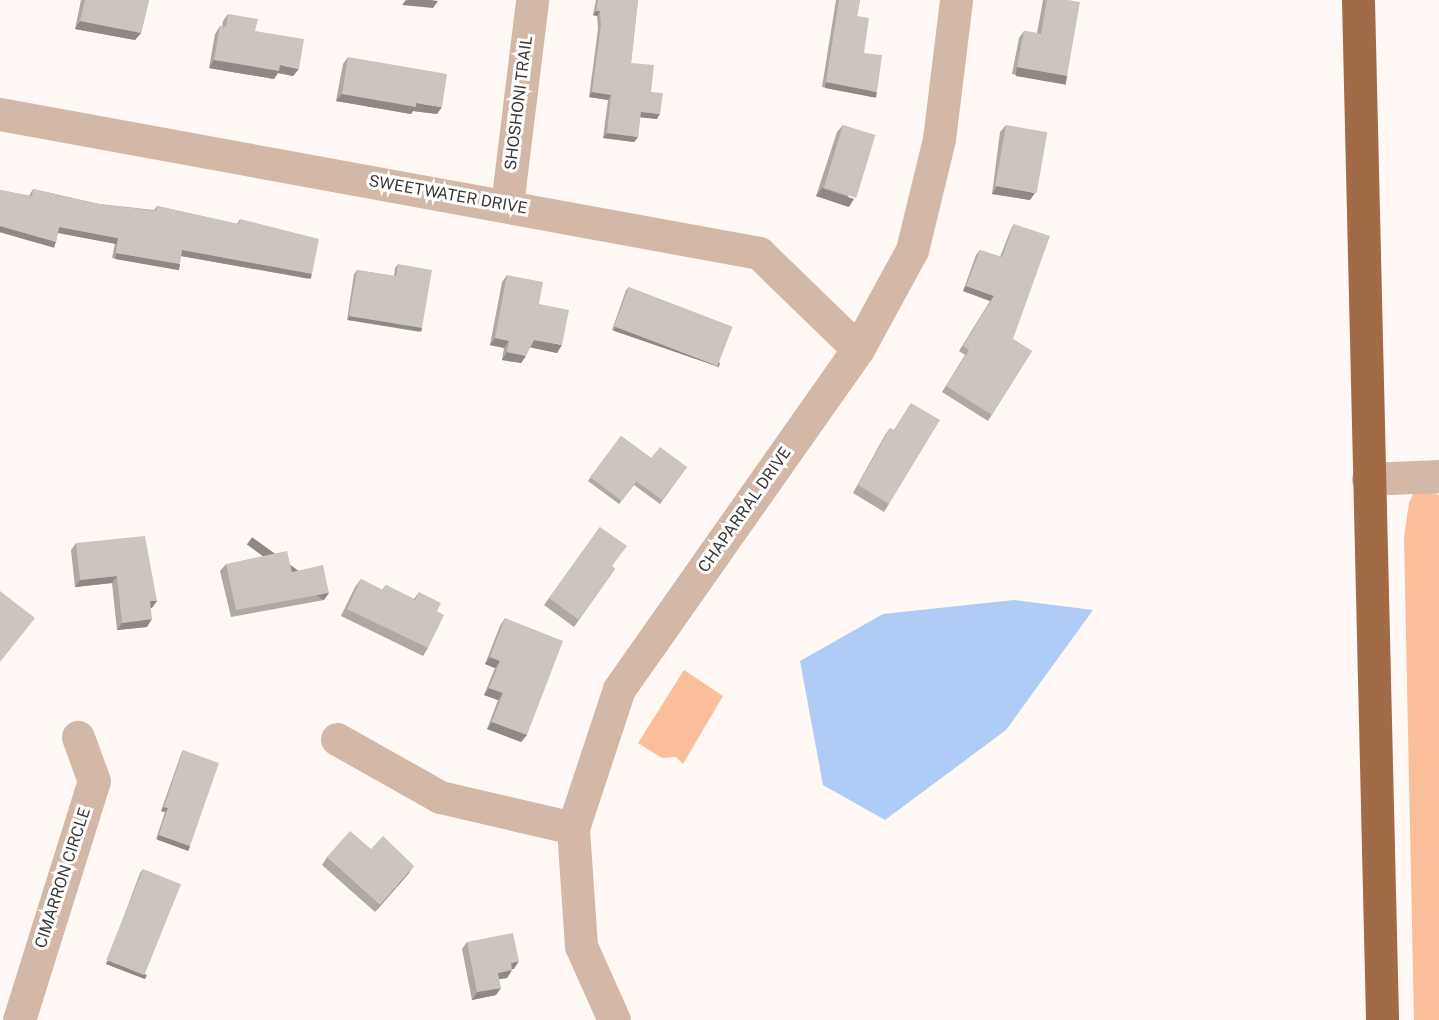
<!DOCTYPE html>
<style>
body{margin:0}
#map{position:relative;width:1439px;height:1020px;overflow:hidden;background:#fff8f4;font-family:"Public Sans",sans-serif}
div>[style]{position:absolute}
.green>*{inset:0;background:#fabe9a}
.water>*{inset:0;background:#aeccf6}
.minor>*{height:33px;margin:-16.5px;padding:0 16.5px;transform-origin:16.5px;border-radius:16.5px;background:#d3b8a8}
.highway>*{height:33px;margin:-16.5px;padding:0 16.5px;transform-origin:16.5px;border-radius:16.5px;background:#a16b48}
.wall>*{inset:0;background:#afa9a4}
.shaded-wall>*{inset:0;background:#8f8986;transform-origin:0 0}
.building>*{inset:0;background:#ccc4bf;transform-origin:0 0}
span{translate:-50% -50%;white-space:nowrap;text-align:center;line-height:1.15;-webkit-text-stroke:6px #fff;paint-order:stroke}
.street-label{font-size:16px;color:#3a3735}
</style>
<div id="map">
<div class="green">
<i style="clip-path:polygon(1416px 487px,1432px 487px,1439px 496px,1439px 1020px,1414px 1020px,1404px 537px,1409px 503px)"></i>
<i style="clip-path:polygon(684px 670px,723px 696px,683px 764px,676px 757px,662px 758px,638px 743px)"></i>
</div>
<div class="water">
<i style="clip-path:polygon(1014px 600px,1093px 610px,1006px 730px,885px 820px,823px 785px,800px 661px,883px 614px)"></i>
</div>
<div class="minor">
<i style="left:0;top:114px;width:772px;rotate:10.38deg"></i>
<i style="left:759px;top:253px;width:138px;rotate:44.1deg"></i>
<i style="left:507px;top:205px;width:207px;rotate:-83deg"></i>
<i style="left:1368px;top:479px;width:71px;rotate:-2.4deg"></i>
<i style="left:337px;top:739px;width:118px;rotate:29.4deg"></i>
<i style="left:440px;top:797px;width:137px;rotate:13.1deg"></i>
<i style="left:19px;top:1020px;width:250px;rotate:-72.6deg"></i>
<i style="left:94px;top:781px;width:47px;rotate:-110deg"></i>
<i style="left:614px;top:1020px;width:81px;rotate:-114deg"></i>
<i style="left:581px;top:946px;width:118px;rotate:-93.9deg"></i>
<i style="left:573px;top:828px;width:146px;rotate:-71.7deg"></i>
<i style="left:619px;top:689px;width:416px;rotate:-54.9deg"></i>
<i style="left:858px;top:349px;width:113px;rotate:-61.4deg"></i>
<i style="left:912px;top:250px;width:114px;rotate:-76.3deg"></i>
<i style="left:939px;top:139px;width:140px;rotate:-83deg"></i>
</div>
<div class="highway">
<i style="left:1358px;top:0;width:1020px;rotate:88.65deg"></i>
</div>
<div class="wall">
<i style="clip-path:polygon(81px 0,149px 0,141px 33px,135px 40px,75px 29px)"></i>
<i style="clip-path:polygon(596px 0,638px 0,631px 63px,651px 92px,657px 119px,640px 117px,638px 137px,634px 142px,603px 138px,608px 100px,589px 97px,598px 29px,597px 16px,593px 15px)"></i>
<i style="clip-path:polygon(836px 0,860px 0,857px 16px,873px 97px,822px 87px)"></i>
<i style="clip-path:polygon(1043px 0,1068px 0,1067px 76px,1062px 83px,1012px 74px,1019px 38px,1024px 31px,1037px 33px)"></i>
<i style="clip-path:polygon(228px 14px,255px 31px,293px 76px,278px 73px,274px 79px,209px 68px,215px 34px,220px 26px,222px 27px,223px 21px)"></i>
<i style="clip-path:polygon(348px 57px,437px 114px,413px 111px,411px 114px,336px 101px,343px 64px)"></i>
<i style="clip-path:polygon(843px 125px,849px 207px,816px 196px,837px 132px)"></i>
<i style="clip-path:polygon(1006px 125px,1030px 200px,992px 194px,1000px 132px)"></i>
<i style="clip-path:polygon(33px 189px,99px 204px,154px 210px,157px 206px,237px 224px,240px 219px,309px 279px,181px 256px,177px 269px,112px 258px,115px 243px,58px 232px,56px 242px,53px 247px,0 232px,0 190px,29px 196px)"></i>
<i style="clip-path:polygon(1014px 224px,1013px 339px,1032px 351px,988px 421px,942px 392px,965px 355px,959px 351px,990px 301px,963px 291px,976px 255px,980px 250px,1000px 257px,1011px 229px)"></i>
<i style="clip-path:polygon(398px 264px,420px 332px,347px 320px,354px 274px,357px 270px,394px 276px,395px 268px)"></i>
<i style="clip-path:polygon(507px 275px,539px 304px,557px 353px,530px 347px,521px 363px,502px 360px,504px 348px,490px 345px,502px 282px)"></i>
<i style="clip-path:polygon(629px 287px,720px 363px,718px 366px,612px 330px,626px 290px)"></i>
<i style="clip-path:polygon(911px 403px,889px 504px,884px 512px,853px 493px,885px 435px,890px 428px,894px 430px)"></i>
<i style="clip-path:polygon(621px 436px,651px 458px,687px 467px,660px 504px,634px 485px,619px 504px,588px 481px)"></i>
<i style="clip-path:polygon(600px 527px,612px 566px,615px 569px,574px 627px,544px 605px)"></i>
<i style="clip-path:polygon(76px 543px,157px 601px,151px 608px,147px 627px,117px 630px,112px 583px,75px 587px,71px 550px)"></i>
<i style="clip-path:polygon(226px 564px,292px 572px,324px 600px,231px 617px,220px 571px)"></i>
<i style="clip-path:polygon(361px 579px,382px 590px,386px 585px,414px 599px,419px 592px,437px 611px,428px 648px,423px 656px,341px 616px,355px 587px)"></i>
<i style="clip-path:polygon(505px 618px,527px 735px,521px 742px,487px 729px,498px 700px,484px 695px,495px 668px,485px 664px,500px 626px)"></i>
<i style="clip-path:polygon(183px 750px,190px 846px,188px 850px,156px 839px,165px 812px,161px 811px,181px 754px)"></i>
<i style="clip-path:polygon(371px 849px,409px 873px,375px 912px,322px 865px,327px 857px)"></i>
<i style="clip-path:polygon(143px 869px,145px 979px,106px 964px,140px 873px)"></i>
<i style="clip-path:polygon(467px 942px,514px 969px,512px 969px,507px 978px,499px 979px,496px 995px,472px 1000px,462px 949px)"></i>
</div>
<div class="shaded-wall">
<i style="clip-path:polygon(406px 0,431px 0,438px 1px,433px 8px,402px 5px)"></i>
<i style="clip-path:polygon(596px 11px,600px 11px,597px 16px,593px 15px)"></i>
<i style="clip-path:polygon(80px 21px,141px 33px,135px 40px,75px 29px)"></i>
<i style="clip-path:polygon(214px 60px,280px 65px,299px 69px,293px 76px,278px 73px,274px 79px,209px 68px)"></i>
<i style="left:1017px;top:67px;width:51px;height:9px;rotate:10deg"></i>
<i style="left:826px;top:82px;width:52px;height:6px;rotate:11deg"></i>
<i style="clip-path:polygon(592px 92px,611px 95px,608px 100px,589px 97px)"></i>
<i style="clip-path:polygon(342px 94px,416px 103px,442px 107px,437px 114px,413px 111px,411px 114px,336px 101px)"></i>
<i style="clip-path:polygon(641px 112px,660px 114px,657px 119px,637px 117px)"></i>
<i style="clip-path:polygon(607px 133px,638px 137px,634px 142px,603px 138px)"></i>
<i style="clip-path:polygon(997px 186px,1035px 193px,1030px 200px,992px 194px)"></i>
<i style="clip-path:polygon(822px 188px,854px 199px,849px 207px,816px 196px)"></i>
<i style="left:0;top:226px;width:58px;height:6px;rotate:16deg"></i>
<i style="left:59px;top:227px;width:60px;height:6px;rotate:11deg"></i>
<i style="left:182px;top:250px;width:132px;height:6px;rotate:10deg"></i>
<i style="left:116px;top:253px;width:65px;height:6px;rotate:10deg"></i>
<i style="clip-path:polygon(966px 286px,994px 296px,990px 301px,963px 291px)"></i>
<i style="left:349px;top:316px;width:74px;height:4px;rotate:9deg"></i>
<i style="left:615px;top:327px;width:111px;height:4px;rotate:19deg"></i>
<i style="clip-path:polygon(495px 338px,509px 341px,504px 348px,490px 345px)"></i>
<i style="clip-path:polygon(534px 340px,562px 345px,557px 353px,528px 347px)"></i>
<i style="clip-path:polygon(507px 352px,526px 356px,521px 363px,502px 360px)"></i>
<i style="clip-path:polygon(117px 576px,112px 583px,75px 587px,80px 580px)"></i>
<i style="left:329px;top:593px;width:9px;height:95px;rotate:126deg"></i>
<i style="clip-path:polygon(150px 601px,157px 601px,152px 608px,145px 609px)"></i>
<i style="clip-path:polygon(152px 619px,147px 627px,117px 630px,122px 623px)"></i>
<i style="clip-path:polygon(490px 657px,500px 661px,495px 668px,485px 664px)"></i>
<i style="clip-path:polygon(489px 688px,503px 693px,498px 700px,484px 695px)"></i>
<i style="clip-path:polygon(492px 722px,527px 735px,521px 742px,487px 729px)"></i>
<i style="clip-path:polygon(164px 807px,168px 808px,165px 812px,161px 811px)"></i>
<i style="left:159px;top:835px;width:33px;height:5px;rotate:20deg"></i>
<i style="clip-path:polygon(414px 866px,409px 873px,375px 912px,380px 905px)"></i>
<i style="clip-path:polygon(108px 961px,147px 975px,145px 979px,106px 964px)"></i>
<i style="clip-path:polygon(519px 961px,514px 969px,506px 970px,511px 963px)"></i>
<i style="clip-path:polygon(512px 970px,507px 978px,493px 980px,498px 973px)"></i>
<i style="clip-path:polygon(501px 988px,496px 995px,472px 1000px,477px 992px)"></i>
</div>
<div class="building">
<i style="clip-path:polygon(85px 0,149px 0,141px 33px,80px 21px)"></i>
<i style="clip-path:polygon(598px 0,638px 0,631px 63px,654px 65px,651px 92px,663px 93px,660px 114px,641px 112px,638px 137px,607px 133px,611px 95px,592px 92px,601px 25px,600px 11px,596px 11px)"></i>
<i style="clip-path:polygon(839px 0,860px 0,857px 16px,869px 18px,864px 53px,882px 55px,877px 92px,826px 82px)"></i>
<i style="clip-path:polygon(1047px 0,1068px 0,1080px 2px,1067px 76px,1017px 67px,1024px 31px,1041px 34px)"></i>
<i style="clip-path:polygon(228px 14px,258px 19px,255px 31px,304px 39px,299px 69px,280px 65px,279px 71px,214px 60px,220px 26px,226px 27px)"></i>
<i style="clip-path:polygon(348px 57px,447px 74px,442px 107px,416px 103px,416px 107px,342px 94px)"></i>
<i style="left:843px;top:125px;width:34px;height:66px;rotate:17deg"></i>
<i style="left:1006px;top:125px;width:42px;height:62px;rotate:10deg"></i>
<i style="clip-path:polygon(33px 189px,99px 204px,156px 211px,157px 206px,239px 224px,240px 219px,319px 239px,312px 274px,182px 250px,180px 264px,116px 253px,118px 238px,59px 227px,56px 242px,0 226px,0 190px,32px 196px)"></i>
<i style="clip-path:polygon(1014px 224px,1050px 236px,1013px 339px,1032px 351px,992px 415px,946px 386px,969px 350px,963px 346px,994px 296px,966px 286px,980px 250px,1002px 257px)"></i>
<i style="clip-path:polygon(398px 264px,432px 270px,422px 328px,349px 316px,357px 270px,396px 276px)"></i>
<i style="clip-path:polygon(507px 275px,543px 282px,539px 304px,569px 310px,562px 345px,534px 340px,526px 356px,507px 352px,509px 341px,495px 338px)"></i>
<i style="left:629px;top:287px;width:111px;height:42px;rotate:21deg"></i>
<i style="clip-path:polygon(911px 403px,940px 420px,889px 504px,858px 485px,890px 428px,894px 430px)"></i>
<i style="clip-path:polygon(621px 436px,651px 458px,660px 447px,687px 467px,662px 500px,636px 481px,622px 501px,590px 477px)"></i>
<i style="clip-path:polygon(600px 527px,627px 546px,612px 566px,615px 569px,579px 620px,549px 598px)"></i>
<i style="clip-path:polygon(145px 536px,157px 601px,150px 601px,152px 619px,122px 623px,117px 576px,80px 580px,76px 543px)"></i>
<i style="clip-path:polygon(287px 551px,292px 572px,323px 565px,329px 593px,236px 610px,226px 564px)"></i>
<i style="clip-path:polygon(361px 579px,383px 590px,386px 585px,415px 600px,419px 592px,441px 603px,437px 611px,444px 615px,428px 648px,347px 609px)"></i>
<i style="clip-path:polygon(0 591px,35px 618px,0 662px)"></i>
<i style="clip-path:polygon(505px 618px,563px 641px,527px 735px,492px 722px,503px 693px,489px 688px,500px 661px,490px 657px)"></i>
<i style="clip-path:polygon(183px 750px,219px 763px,190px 846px,159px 835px,168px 808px,164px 807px)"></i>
<i style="clip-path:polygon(350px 831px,371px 849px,383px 836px,414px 866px,380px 905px,327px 857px)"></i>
<i style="left:143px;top:869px;width:41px;height:98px;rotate:22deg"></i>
<i style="clip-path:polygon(513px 933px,519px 961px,511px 963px,512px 970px,498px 973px,501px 988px,477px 992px,467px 942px)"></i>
</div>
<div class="street-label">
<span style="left:519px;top:103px;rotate:-83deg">SHOSHONI TRAIL</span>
<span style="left:448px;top:195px;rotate:10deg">SWEETWATER DRIVE</span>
<span style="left:745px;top:510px;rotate:-55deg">CHAPARRAL DRIVE</span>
<span style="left:63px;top:878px;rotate:-72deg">CIMARRON CIRCLE</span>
</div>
</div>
